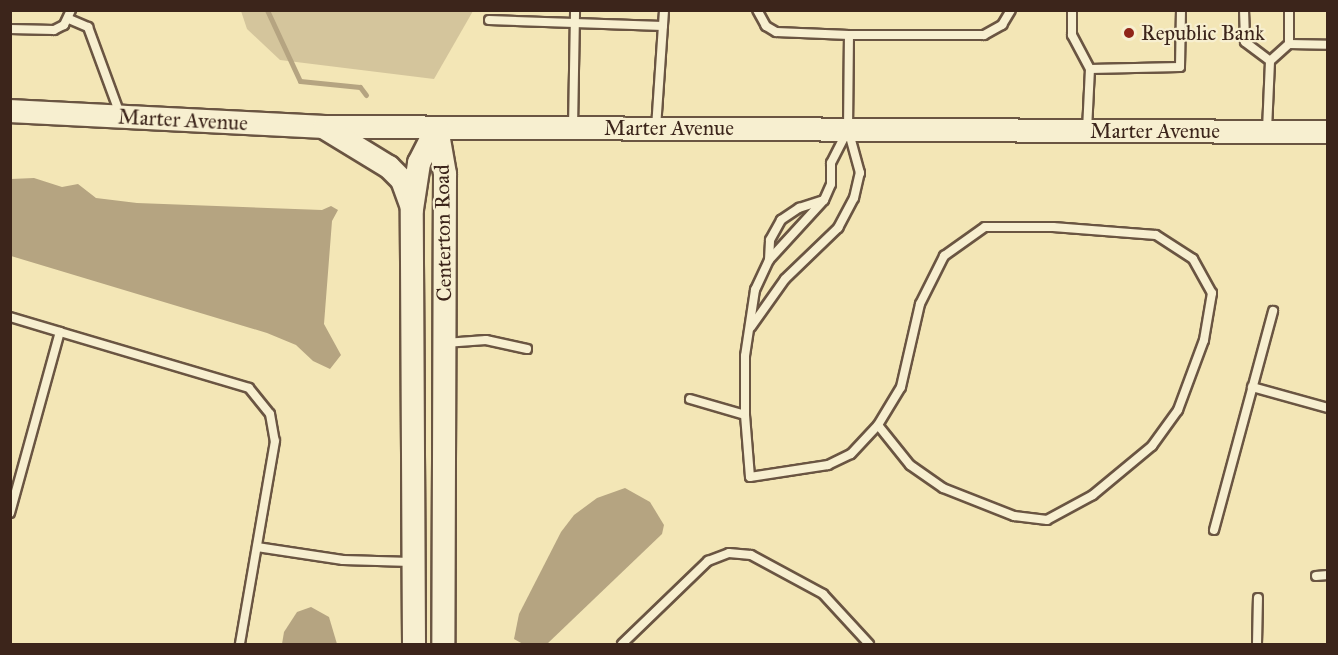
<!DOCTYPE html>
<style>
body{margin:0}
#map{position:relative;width:1338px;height:655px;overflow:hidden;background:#f3e6b6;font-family:"IM FELL Great Primer",serif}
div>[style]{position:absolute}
.green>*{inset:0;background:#d4c59c}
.water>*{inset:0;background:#b5a481}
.stream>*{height:5px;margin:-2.5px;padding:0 2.5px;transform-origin:2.5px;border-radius:2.5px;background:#b5a481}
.roads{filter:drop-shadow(2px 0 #6a5542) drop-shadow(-2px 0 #6a5542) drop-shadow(0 2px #6a5542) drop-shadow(0 -2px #6a5542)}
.lane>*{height:8px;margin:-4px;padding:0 4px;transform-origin:4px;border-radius:4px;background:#f7efd0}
.secondary>*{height:22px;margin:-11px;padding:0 11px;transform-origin:11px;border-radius:11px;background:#f7efd0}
.dots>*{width:16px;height:16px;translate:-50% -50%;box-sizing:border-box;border:3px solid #f7efd0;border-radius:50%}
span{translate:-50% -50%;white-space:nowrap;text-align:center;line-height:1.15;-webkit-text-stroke:4.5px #f7efd0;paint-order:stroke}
.poi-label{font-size:21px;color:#3c251b}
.left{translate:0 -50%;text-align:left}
.street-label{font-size:21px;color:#3c251b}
.frame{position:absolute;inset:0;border:12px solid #3c251b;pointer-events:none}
</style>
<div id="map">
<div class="green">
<i style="clip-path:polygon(241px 11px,241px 10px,473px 11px,434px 79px,280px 60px,247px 29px)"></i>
</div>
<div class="water">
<i style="clip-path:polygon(34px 178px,62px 187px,78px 184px,96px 198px,137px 203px,322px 210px,331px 206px,338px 210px,332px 221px,324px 324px,341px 355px,330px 369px,313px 361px,296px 345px,267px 333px,11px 256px,11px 179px)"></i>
<i style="clip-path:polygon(625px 488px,650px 502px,664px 525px,662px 534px,547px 644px,523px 644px,514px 639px,519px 614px,561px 532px,574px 515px,597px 498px)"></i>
<i style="clip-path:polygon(311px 607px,329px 617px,337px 644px,282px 644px,284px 632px,297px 612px)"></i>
</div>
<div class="stream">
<i style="left:267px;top:10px;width:78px;rotate:65.1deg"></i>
<i style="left:300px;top:81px;width:60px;rotate:5.7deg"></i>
<i style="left:360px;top:87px;width:10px;rotate:53deg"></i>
</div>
<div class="roads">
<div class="lane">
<i style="left:1072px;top:10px;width:25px;rotate:90deg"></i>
<i style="left:1072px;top:35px;width:38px;rotate:62deg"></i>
<i style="left:1244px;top:10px;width:32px;rotate:88deg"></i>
<i style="left:1245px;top:42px;width:31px;rotate:37deg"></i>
<i style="left:69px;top:19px;width:21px;rotate:23deg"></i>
<i style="left:88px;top:27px;width:93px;rotate:69.8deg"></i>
<i style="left:489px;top:20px;width:174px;rotate:2deg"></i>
<i style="left:10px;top:29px;width:44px;rotate:1.3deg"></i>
<i style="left:54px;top:30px;width:11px;rotate:-27deg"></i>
<i style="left:64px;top:25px;width:17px;rotate:-65deg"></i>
<i style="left:849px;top:35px;width:135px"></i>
<i style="left:984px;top:35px;width:21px;rotate:-29deg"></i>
<i style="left:1002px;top:25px;width:17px;rotate:-59deg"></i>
<i style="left:1289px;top:44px;width:39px;rotate:1deg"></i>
<i style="left:573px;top:128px;width:118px;rotate:-89deg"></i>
<i style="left:656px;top:128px;width:118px;rotate:-86.1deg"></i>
<i style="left:1087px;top:130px;width:61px;rotate:-87.2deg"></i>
<i style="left:1090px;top:69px;width:90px;rotate:-1.3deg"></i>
<i style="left:1180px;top:67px;width:57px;rotate:-89deg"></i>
<i style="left:1267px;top:130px;width:69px;rotate:-87.5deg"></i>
<i style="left:1270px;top:61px;width:25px;rotate:-42deg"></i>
<i style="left:1289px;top:44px;width:34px;rotate:-90deg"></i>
<i style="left:769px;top:260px;width:20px;rotate:-87deg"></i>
<i style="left:770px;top:240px;width:23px;rotate:-61deg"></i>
<i style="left:781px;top:220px;width:22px;rotate:-34deg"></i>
<i style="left:799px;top:208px;width:26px;rotate:-18deg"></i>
<i style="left:10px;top:317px;width:52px;rotate:16.7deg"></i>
<i style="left:751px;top:327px;width:59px;rotate:-54.7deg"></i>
<i style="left:785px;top:279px;width:74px;rotate:-43.9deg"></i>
<i style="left:838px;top:228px;width:34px;rotate:-62deg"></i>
<i style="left:854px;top:198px;width:26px;rotate:-77deg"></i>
<i style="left:860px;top:173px;width:46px;rotate:-105.3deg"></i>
<i style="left:848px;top:129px;width:94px;rotate:-89.4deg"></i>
<i style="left:849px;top:35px;width:73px;rotate:-177.6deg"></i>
<i style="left:776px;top:32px;width:12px;rotate:-149deg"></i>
<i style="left:766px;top:26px;width:18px;rotate:-119deg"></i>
<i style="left:445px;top:343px;width:41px;rotate:-4.2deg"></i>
<i style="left:486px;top:340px;width:42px;rotate:12.4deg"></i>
<i style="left:1252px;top:387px;width:79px;rotate:15.4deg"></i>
<i style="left:690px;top:399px;width:57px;rotate:16.2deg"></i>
<i style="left:745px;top:415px;width:59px;rotate:-90deg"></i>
<i style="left:745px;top:356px;width:67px;rotate:-81.4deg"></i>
<i style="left:755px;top:290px;width:33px;rotate:-65deg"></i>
<i style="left:769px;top:260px;width:81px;rotate:-47.5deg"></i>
<i style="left:824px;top:200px;width:17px;rotate:-66deg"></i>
<i style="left:831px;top:184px;width:21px;rotate:-90deg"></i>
<i style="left:831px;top:163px;width:35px;rotate:-63deg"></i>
<i style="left:745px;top:415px;width:62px;rotate:85.4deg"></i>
<i style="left:750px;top:477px;width:79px;rotate:-8.7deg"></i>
<i style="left:828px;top:465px;width:25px;rotate:-26deg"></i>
<i style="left:851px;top:454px;width:40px;rotate:-47deg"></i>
<i style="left:878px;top:425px;width:44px;rotate:-58.8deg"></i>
<i style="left:901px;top:387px;width:85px;rotate:-77.1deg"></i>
<i style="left:920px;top:304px;width:54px;rotate:-63.4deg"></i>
<i style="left:944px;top:256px;width:50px;rotate:-35.3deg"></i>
<i style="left:985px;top:227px;width:68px"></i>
<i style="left:1053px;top:227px;width:103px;rotate:4.4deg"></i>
<i style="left:1156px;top:235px;width:44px;rotate:33deg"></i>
<i style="left:1193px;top:259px;width:39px;rotate:61deg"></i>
<i style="left:1212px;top:293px;width:48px;rotate:99.7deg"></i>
<i style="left:1204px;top:340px;width:75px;rotate:110.4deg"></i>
<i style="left:1178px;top:410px;width:44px;rotate:125.8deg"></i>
<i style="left:1152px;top:446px;width:77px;rotate:140.3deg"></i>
<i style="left:1093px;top:495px;width:52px;rotate:151.5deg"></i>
<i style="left:1047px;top:520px;width:33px;rotate:-173deg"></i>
<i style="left:1014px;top:516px;width:76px;rotate:-158.5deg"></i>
<i style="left:943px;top:488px;width:40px;rotate:-145.1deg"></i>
<i style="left:910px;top:465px;width:51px;rotate:-128.7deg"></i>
<i style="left:10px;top:513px;width:188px;rotate:-74.6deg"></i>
<i style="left:60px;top:332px;width:197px;rotate:16.5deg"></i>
<i style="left:249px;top:388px;width:33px;rotate:51deg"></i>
<i style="left:270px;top:414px;width:27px;rotate:80deg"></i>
<i style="left:275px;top:441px;width:206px;rotate:99.8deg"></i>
<i style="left:1214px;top:530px;width:227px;rotate:-74.9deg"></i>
<i style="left:257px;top:547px;width:87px;rotate:8.6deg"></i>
<i style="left:343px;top:560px;width:68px;rotate:1.7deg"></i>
<i style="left:1316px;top:576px;width:12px;rotate:-5deg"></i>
<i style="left:622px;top:644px;width:120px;rotate:-44deg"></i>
<i style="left:708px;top:561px;width:22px;rotate:-21deg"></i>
<i style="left:729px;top:553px;width:22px;rotate:5deg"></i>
<i style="left:751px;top:555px;width:82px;rotate:28.4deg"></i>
<i style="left:823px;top:594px;width:68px;rotate:47.4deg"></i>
<i style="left:1257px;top:644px;width:46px;rotate:-88.8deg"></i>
</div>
<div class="secondary">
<i style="left:10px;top:111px;width:314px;rotate:2.9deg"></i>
<i style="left:324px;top:127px;width:1004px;rotate:0.29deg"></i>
<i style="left:325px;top:128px;width:75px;rotate:31.4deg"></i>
<i style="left:389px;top:167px;width:18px;rotate:45deg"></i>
<i style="left:402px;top:180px;width:29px;rotate:70deg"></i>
<i style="left:437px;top:128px;width:47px;rotate:80.1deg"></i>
<i style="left:445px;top:174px;width:470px;rotate:90.2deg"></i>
<i style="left:414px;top:644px;width:435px;rotate:-90.3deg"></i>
<i style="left:412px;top:209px;width:47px;rotate:-81.3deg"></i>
<i style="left:419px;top:163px;width:39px;rotate:-63deg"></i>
</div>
</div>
<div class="dots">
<i style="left:1129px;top:33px;background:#8f2418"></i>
</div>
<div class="poi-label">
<span class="left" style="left:1141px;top:33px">Republic Bank</span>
</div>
<div class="street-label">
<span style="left:183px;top:120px;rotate:3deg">Marter Avenue</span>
<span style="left:669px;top:128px">Marter Avenue</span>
<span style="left:1155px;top:131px">Marter Avenue</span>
<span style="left:443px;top:233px;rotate:-91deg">Centerton Road</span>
</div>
<div class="frame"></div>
</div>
